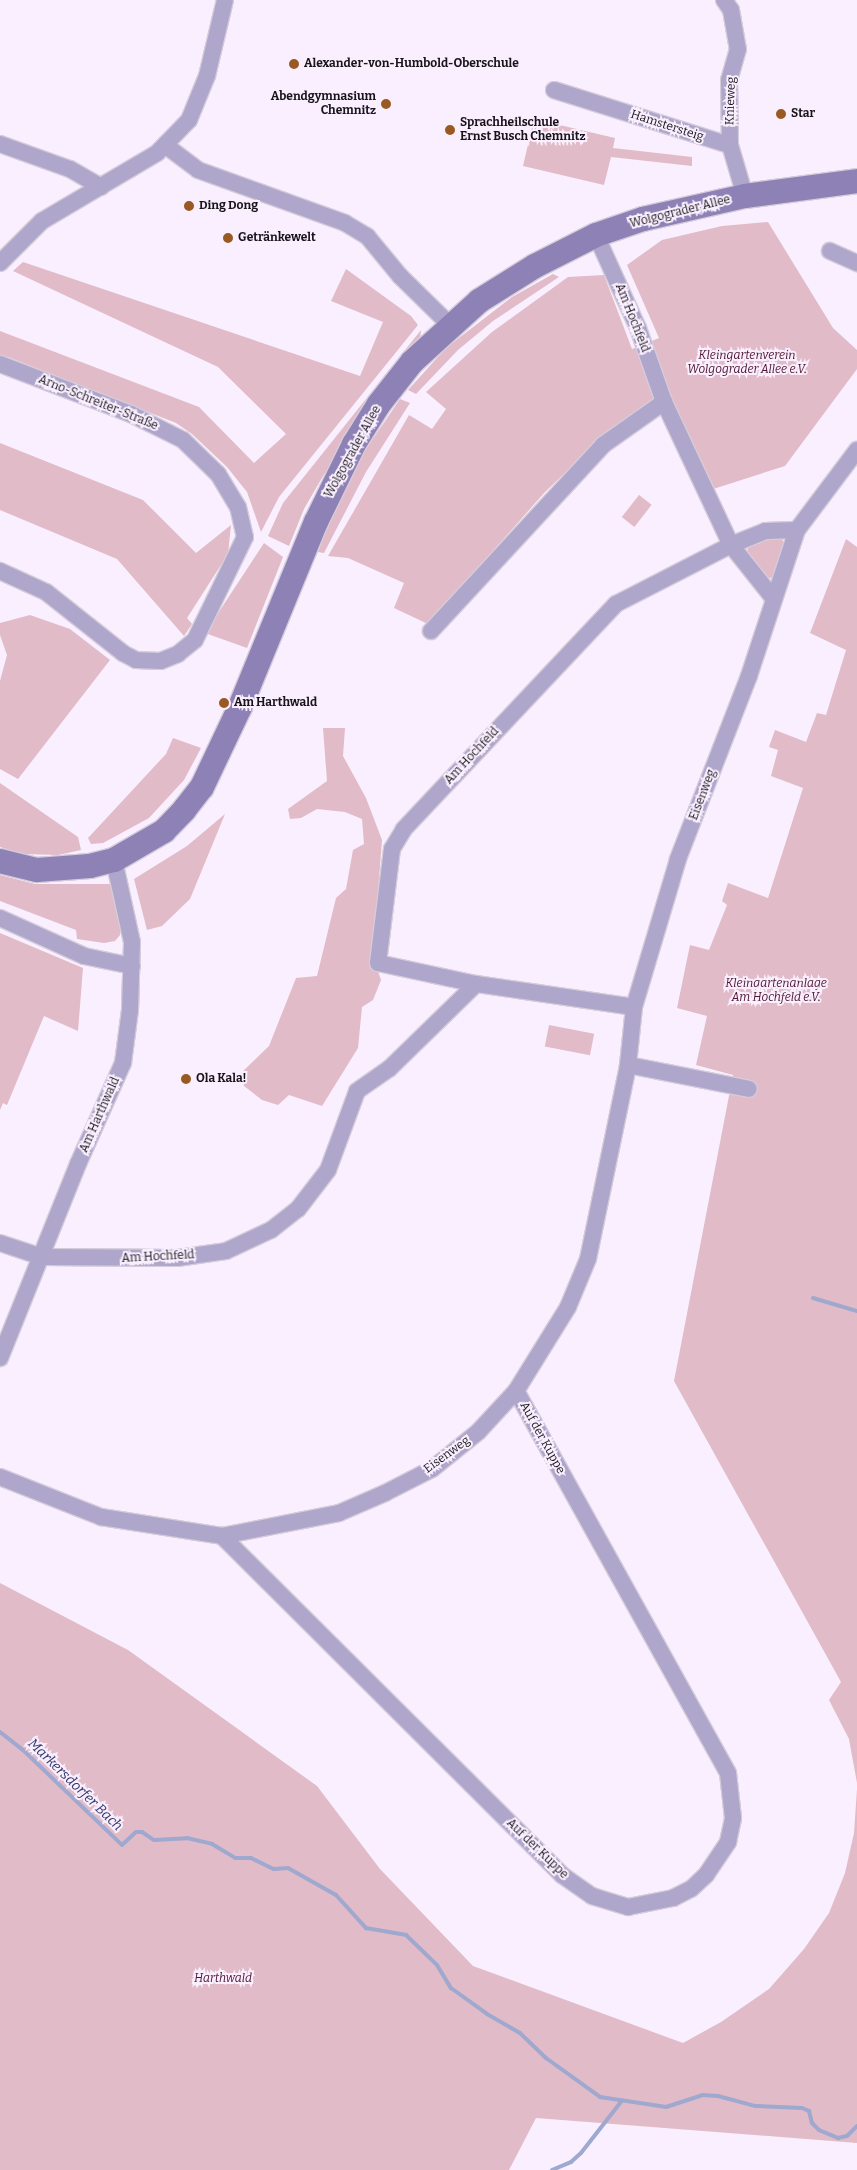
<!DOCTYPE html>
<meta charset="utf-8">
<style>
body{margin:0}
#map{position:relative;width:857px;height:2170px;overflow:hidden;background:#f9effe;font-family:Bitter,serif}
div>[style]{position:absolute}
.green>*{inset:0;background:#e2bbc8;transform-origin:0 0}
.stream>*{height:4px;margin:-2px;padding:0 2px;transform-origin:2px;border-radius:2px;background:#9fa8cf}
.roads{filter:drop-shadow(1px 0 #d5ccda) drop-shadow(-1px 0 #d5ccda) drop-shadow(0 1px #d5ccda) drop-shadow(0 -1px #d5ccda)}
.street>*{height:16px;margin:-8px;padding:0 8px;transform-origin:8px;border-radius:8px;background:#afa6cb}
.secondary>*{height:24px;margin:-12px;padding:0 12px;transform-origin:12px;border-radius:12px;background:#8e81b6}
.dots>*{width:14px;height:14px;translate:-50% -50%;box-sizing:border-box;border:2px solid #f9effe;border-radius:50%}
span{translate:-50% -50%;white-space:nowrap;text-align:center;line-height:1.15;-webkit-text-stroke:4px #f9effe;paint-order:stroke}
.poi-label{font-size:12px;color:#18141a;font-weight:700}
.left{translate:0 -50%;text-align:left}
.right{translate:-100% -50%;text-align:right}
.street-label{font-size:12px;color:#18141a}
.park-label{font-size:12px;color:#4d152e;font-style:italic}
.water-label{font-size:14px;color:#32386c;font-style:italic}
</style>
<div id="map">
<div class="green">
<i style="clip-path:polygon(534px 119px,615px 138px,613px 148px,692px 157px,692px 166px,611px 157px,604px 185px,523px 166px)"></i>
<i style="clip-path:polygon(768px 222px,833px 328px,857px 350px,857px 369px,785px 466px,707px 491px,664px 399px,602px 437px,545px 492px,428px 624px,394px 608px,404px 583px,348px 558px,328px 556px,409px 415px,432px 429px,446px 409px,426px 392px,492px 332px,568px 277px,604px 275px,632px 349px,659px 338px,627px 265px,662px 240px,722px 226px)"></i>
<i style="clip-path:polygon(23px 262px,360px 376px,383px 322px,331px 301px,346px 269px,411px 316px,418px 325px,279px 497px,261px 532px,247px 492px,227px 467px,192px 434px,176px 423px,8px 357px,0 359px,0 331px,199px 407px,254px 463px,286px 434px,218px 367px,13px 271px)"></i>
<i style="clip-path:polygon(553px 274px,559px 277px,493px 321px,458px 350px,416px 394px,408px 390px,446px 348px,512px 297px)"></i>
<i style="clip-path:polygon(421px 330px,420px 340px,364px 412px,323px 476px,304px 509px,289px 546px,268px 536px,283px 503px)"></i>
<i style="clip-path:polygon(400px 399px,410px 403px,366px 472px,324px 553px,318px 552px,329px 522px,364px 452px)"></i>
<i style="clip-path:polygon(0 443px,143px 500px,196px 553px,231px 525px,228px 554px,187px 618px,192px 624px,184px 636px,117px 559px,0 510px)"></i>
<i style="left:639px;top:495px;width:16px;height:28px;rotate:38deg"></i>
<i style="clip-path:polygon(779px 537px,786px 544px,777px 574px,771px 578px,764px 577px,746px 556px,748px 548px,762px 538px)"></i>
<i style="clip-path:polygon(846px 539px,857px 547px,857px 1783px,849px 1739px,829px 1700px,841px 1682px,674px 1381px,733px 1075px,696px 1065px,707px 1016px,677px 1008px,690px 945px,709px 950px,727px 905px,722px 901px,728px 883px,768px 898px,803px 788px,771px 776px,778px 750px,769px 747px,775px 730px,806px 742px,817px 713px,826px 715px,846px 650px,810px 633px)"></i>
<i style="clip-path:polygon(264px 543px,283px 557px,247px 648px,205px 633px)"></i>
<i style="clip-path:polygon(30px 615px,70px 629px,110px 660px,18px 779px,0 769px,0 681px,7px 655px,0 635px,0 623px)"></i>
<i style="clip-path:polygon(323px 728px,345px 728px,343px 756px,366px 798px,382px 840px,373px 957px,381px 980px,373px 1000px,362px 1007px,358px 1048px,322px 1106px,289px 1095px,278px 1105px,262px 1100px,235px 1079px,269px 1046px,296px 978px,317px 976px,336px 898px,346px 889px,353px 850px,364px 844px,362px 819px,345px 812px,317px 809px,301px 818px,290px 819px,288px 809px,327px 781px)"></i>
<i style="clip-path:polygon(173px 738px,201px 748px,184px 780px,149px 818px,103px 843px,91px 844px,88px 838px,166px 754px)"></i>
<i style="clip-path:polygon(0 783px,78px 837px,81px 850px,58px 855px,23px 854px,0 847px)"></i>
<i style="clip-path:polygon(225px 814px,190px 899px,162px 926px,147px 930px,134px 879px,187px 846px)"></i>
<i style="clip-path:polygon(0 875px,35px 884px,110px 884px,122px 926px,120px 935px,115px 941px,104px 943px,77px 939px,76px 930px,0 901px)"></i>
<i style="clip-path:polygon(0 933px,83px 968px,78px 1031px,44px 1016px,7px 1105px,3px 1103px,0 1110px)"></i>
<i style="left:549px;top:1025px;width:46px;height:22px;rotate:11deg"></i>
<i style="clip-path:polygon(0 1583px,128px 1650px,317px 1786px,380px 1869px,473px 1966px,683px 2043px,721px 2022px,769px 1989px,804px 1949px,829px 1913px,845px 1873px,854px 1833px,857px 1789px,857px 2143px,536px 2118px,509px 2170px,0 2170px)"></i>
</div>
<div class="stream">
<i style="left:813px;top:1298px;width:46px;rotate:16.5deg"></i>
<i style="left:0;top:1732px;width:29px;rotate:38deg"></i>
<i style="left:23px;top:1750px;width:137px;rotate:43.8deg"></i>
<i style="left:122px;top:1845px;width:19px;rotate:-43deg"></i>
<i style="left:136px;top:1832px;width:6px"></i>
<i style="left:142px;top:1832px;width:14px;rotate:34deg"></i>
<i style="left:154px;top:1840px;width:33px;rotate:-3deg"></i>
<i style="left:187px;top:1838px;width:26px;rotate:13deg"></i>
<i style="left:212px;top:1844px;width:27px;rotate:31deg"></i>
<i style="left:235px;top:1858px;width:16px"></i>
<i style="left:251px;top:1858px;width:25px;rotate:26deg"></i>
<i style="left:274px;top:1869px;width:14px;rotate:-4deg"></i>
<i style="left:288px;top:1868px;width:55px;rotate:29.4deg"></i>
<i style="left:336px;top:1895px;width:45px;rotate:47.7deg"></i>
<i style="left:366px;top:1928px;width:41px;rotate:9.9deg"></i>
<i style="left:406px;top:1935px;width:43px;rotate:44.1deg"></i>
<i style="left:437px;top:1965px;width:27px;rotate:59deg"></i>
<i style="left:451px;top:1988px;width:44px;rotate:35.8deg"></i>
<i style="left:487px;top:2014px;width:38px;rotate:30deg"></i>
<i style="left:520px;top:2033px;width:36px;rotate:44deg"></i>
<i style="left:546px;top:2058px;width:67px;rotate:35.8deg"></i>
<i style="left:600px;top:2097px;width:67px;rotate:8.6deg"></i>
<i style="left:666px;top:2107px;width:38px;rotate:-18deg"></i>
<i style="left:702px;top:2095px;width:16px;rotate:4deg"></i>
<i style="left:718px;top:2096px;width:39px;rotate:15deg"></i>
<i style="left:756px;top:2106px;width:46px;rotate:2.5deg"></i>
<i style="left:802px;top:2108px;width:8px;rotate:23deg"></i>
<i style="left:809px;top:2111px;width:12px;rotate:76deg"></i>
<i style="left:812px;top:2123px;width:10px;rotate:45deg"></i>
<i style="left:819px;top:2130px;width:21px;rotate:23deg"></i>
<i style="left:838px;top:2138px;width:9px;rotate:-13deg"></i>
<i style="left:847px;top:2136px;width:14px;rotate:-45deg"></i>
<i style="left:552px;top:2170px;width:21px;rotate:-23deg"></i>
<i style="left:571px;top:2162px;width:13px;rotate:-42deg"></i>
<i style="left:581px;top:2153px;width:65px;rotate:-51.9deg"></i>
</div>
<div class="roads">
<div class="street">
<i style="left:724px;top:0;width:12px;rotate:55deg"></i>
<i style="left:731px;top:10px;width:40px;rotate:80deg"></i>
<i style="left:738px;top:49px;width:32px;rotate:106deg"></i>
<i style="left:729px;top:80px;width:65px;rotate:89.1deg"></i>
<i style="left:554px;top:90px;width:184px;rotate:17.4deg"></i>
<i style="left:730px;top:145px;width:53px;rotate:73.6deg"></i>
<i style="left:0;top:144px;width:74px;rotate:19.7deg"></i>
<i style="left:70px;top:169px;width:36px;rotate:30deg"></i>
<i style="left:165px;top:145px;width:41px;rotate:37.1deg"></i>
<i style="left:198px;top:170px;width:156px;rotate:19.8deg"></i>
<i style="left:345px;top:223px;width:26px;rotate:31deg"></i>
<i style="left:367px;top:236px;width:52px;rotate:50.5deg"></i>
<i style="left:400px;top:276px;width:71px;rotate:44.4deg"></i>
<i style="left:596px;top:235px;width:102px;rotate:65.7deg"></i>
<i style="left:638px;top:328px;width:78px;rotate:70.6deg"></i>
<i style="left:664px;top:402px;width:158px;rotate:64.9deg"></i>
<i style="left:731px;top:545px;width:69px;rotate:51.5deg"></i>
<i style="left:830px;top:251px;width:30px;rotate:24deg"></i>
<i style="left:0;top:263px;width:59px;rotate:-45deg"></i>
<i style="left:42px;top:221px;width:134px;rotate:-30.6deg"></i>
<i style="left:157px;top:153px;width:46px;rotate:-45.9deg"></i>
<i style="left:189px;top:120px;width:48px;rotate:-67.8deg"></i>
<i style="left:207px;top:76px;width:78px;rotate:-76.7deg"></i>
<i style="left:0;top:364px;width:140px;rotate:20.9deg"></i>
<i style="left:131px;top:414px;width:58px;rotate:26.6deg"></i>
<i style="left:183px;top:440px;width:49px;rotate:44.2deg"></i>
<i style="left:218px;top:474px;width:39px;rotate:59deg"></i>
<i style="left:238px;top:507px;width:31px;rotate:77deg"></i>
<i style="left:245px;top:537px;width:114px;rotate:115.9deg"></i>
<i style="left:195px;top:640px;width:22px;rotate:141deg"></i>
<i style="left:178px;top:654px;width:18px;rotate:158deg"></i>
<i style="left:161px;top:661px;width:25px;rotate:-178deg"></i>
<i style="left:136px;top:660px;width:15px;rotate:-152deg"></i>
<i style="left:123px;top:653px;width:98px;rotate:-141.6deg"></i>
<i style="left:46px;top:592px;width:51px;rotate:-155.5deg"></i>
<i style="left:431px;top:631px;width:253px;rotate:-47.2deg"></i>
<i style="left:603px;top:445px;width:75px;rotate:-35.2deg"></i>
<i style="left:0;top:918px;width:92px;rotate:24.3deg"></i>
<i style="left:84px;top:956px;width:49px;rotate:11.8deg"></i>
<i style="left:634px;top:1007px;width:160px;rotate:-171.7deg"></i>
<i style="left:476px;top:984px;width:100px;rotate:-167.9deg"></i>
<i style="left:378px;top:963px;width:115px;rotate:-83deg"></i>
<i style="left:392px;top:849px;width:23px;rotate:-59deg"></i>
<i style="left:404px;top:829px;width:309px;rotate:-46.7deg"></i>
<i style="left:616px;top:604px;width:129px;rotate:-27.2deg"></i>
<i style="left:731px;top:545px;width:37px;rotate:-22deg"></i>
<i style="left:765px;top:531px;width:32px;rotate:-2deg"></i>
<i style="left:628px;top:1065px;width:123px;rotate:11.2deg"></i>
<i style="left:0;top:1243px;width:44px;rotate:18.4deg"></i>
<i style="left:42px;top:1257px;width:135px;rotate:0.4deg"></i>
<i style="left:177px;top:1258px;width:49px;rotate:-8.1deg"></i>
<i style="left:226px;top:1251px;width:50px;rotate:-25deg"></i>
<i style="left:271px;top:1230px;width:34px;rotate:-38deg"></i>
<i style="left:298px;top:1209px;width:49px;rotate:-52.4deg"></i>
<i style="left:328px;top:1170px;width:84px;rotate:-69.8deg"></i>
<i style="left:357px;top:1091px;width:40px;rotate:-34.9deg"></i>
<i style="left:390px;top:1068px;width:120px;rotate:-44.3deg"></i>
<i style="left:0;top:1358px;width:209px;rotate:-68.1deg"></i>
<i style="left:78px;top:1164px;width:111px;rotate:-66deg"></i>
<i style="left:123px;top:1063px;width:53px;rotate:-82.5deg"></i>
<i style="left:130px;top:1010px;width:68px;rotate:-88.3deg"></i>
<i style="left:132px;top:942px;width:84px;rotate:-102.4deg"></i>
<i style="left:0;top:1477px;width:109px;rotate:21.6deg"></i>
<i style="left:101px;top:1517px;width:122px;rotate:8.9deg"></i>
<i style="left:222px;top:1536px;width:119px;rotate:-11.1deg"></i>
<i style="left:339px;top:1513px;width:50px;rotate:-23.5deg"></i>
<i style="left:385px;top:1493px;width:53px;rotate:-27.1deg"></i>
<i style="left:432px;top:1469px;width:59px;rotate:-38.8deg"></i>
<i style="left:478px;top:1432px;width:56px;rotate:-47.2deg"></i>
<i style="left:516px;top:1391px;width:99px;rotate:-58.2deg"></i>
<i style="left:568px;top:1307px;width:52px;rotate:-67.4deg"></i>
<i style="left:588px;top:1259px;width:198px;rotate:-78.3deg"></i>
<i style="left:628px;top:1065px;width:58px;rotate:-84.1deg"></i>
<i style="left:634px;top:1007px;width:154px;rotate:-73.4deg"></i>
<i style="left:678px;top:859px;width:196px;rotate:-68.8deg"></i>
<i style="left:749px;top:676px;width:154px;rotate:-71.8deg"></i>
<i style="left:797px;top:530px;width:100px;rotate:-53.1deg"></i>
<i style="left:222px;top:1536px;width:480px;rotate:44.9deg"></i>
<i style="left:562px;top:1875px;width:37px;rotate:35deg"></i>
<i style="left:592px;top:1896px;width:38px;rotate:17deg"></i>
<i style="left:628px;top:1907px;width:46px;rotate:-11.3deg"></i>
<i style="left:673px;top:1898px;width:20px;rotate:-27deg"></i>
<i style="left:691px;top:1889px;width:21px;rotate:-43deg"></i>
<i style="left:706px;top:1875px;width:40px;rotate:-56deg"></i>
<i style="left:728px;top:1842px;width:25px;rotate:-78deg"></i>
<i style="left:733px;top:1818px;width:45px;rotate:-96.3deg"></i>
<i style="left:728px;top:1773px;width:437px;rotate:-119deg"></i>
</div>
<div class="secondary">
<i style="left:0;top:861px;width:38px;rotate:14deg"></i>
<i style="left:37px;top:870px;width:53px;rotate:-4.3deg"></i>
<i style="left:90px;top:866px;width:25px;rotate:-14deg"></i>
<i style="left:114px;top:860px;width:58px;rotate:-30.1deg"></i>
<i style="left:164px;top:831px;width:29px;rotate:-46deg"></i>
<i style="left:184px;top:810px;width:29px;rotate:-52deg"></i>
<i style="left:202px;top:787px;width:89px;rotate:-64.6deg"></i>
<i style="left:240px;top:707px;width:200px;rotate:-67.7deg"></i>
<i style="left:316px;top:522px;width:87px;rotate:-64deg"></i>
<i style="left:354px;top:444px;width:47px;rotate:-58deg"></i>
<i style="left:379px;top:404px;width:53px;rotate:-51.8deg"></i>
<i style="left:412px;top:362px;width:91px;rotate:-42.3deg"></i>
<i style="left:479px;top:301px;width:66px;rotate:-32deg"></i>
<i style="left:535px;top:266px;width:68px;rotate:-26.9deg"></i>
<i style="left:596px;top:235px;width:50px;rotate:-18.8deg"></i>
<i style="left:643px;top:219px;width:105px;rotate:-12.7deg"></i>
<i style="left:745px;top:196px;width:113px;rotate:-7.6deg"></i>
</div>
</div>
<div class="dots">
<i style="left:294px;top:64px;background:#995923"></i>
<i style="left:386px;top:104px;background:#995923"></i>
<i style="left:781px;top:114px;background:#995923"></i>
<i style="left:450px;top:130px;background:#995923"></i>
<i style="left:189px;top:206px;background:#995923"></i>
<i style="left:228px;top:238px;background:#995923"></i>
<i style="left:224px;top:703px;background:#995923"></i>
<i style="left:186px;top:1079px;background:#995923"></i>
</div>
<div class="poi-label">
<span class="left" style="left:304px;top:64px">Alexander-von-Humbold-Oberschule</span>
<span class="right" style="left:376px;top:104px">Abendgymnasium<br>Chemnitz</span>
<span class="left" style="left:791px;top:114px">Star</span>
<span class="left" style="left:460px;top:130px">Sprachheilschule<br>Ernst Busch Chemnitz</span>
<span class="left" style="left:199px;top:206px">Ding Dong</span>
<span class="left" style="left:238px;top:238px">Getränkewelt</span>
<span class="left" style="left:234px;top:703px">Am Harthwald</span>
<span class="left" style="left:196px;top:1079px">Ola Kala!</span>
</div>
<div class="street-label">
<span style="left:731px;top:101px;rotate:-88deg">Knieweg</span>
<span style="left:667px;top:126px;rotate:18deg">Hamstersteig</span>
<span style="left:680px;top:212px;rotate:-14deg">Wolgograder Allee</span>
<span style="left:632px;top:318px;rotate:68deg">Am Hochfeld</span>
<span style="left:98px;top:403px;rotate:22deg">Arno-Schreiter-Straße</span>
<span style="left:353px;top:452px;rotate:-61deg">Wolgograder Allee</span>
<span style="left:472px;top:756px;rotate:-47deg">Am Hochfeld</span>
<span style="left:703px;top:795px;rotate:-69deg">Eisenweg</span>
<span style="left:100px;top:1115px;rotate:-66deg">Am Harthwald</span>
<span style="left:158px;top:1257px;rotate:-3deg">Am Hochfeld</span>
<span style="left:542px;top:1438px;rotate:61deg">Auf der Kuppe</span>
<span style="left:447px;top:1455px;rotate:-36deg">Eisenweg</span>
<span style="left:537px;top:1849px;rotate:44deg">Auf der Kuppe</span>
</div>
<div class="park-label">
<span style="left:747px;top:363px">Kleingartenverein<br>Wolgograder Allee e.V.</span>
<span style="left:776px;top:991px">Kleingartenanlage<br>Am Hochfeld e.V.</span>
<span style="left:223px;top:1979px">Harthwald</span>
</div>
<div class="water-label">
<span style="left:75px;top:1785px;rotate:44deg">Markersdorfer Bach</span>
</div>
</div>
